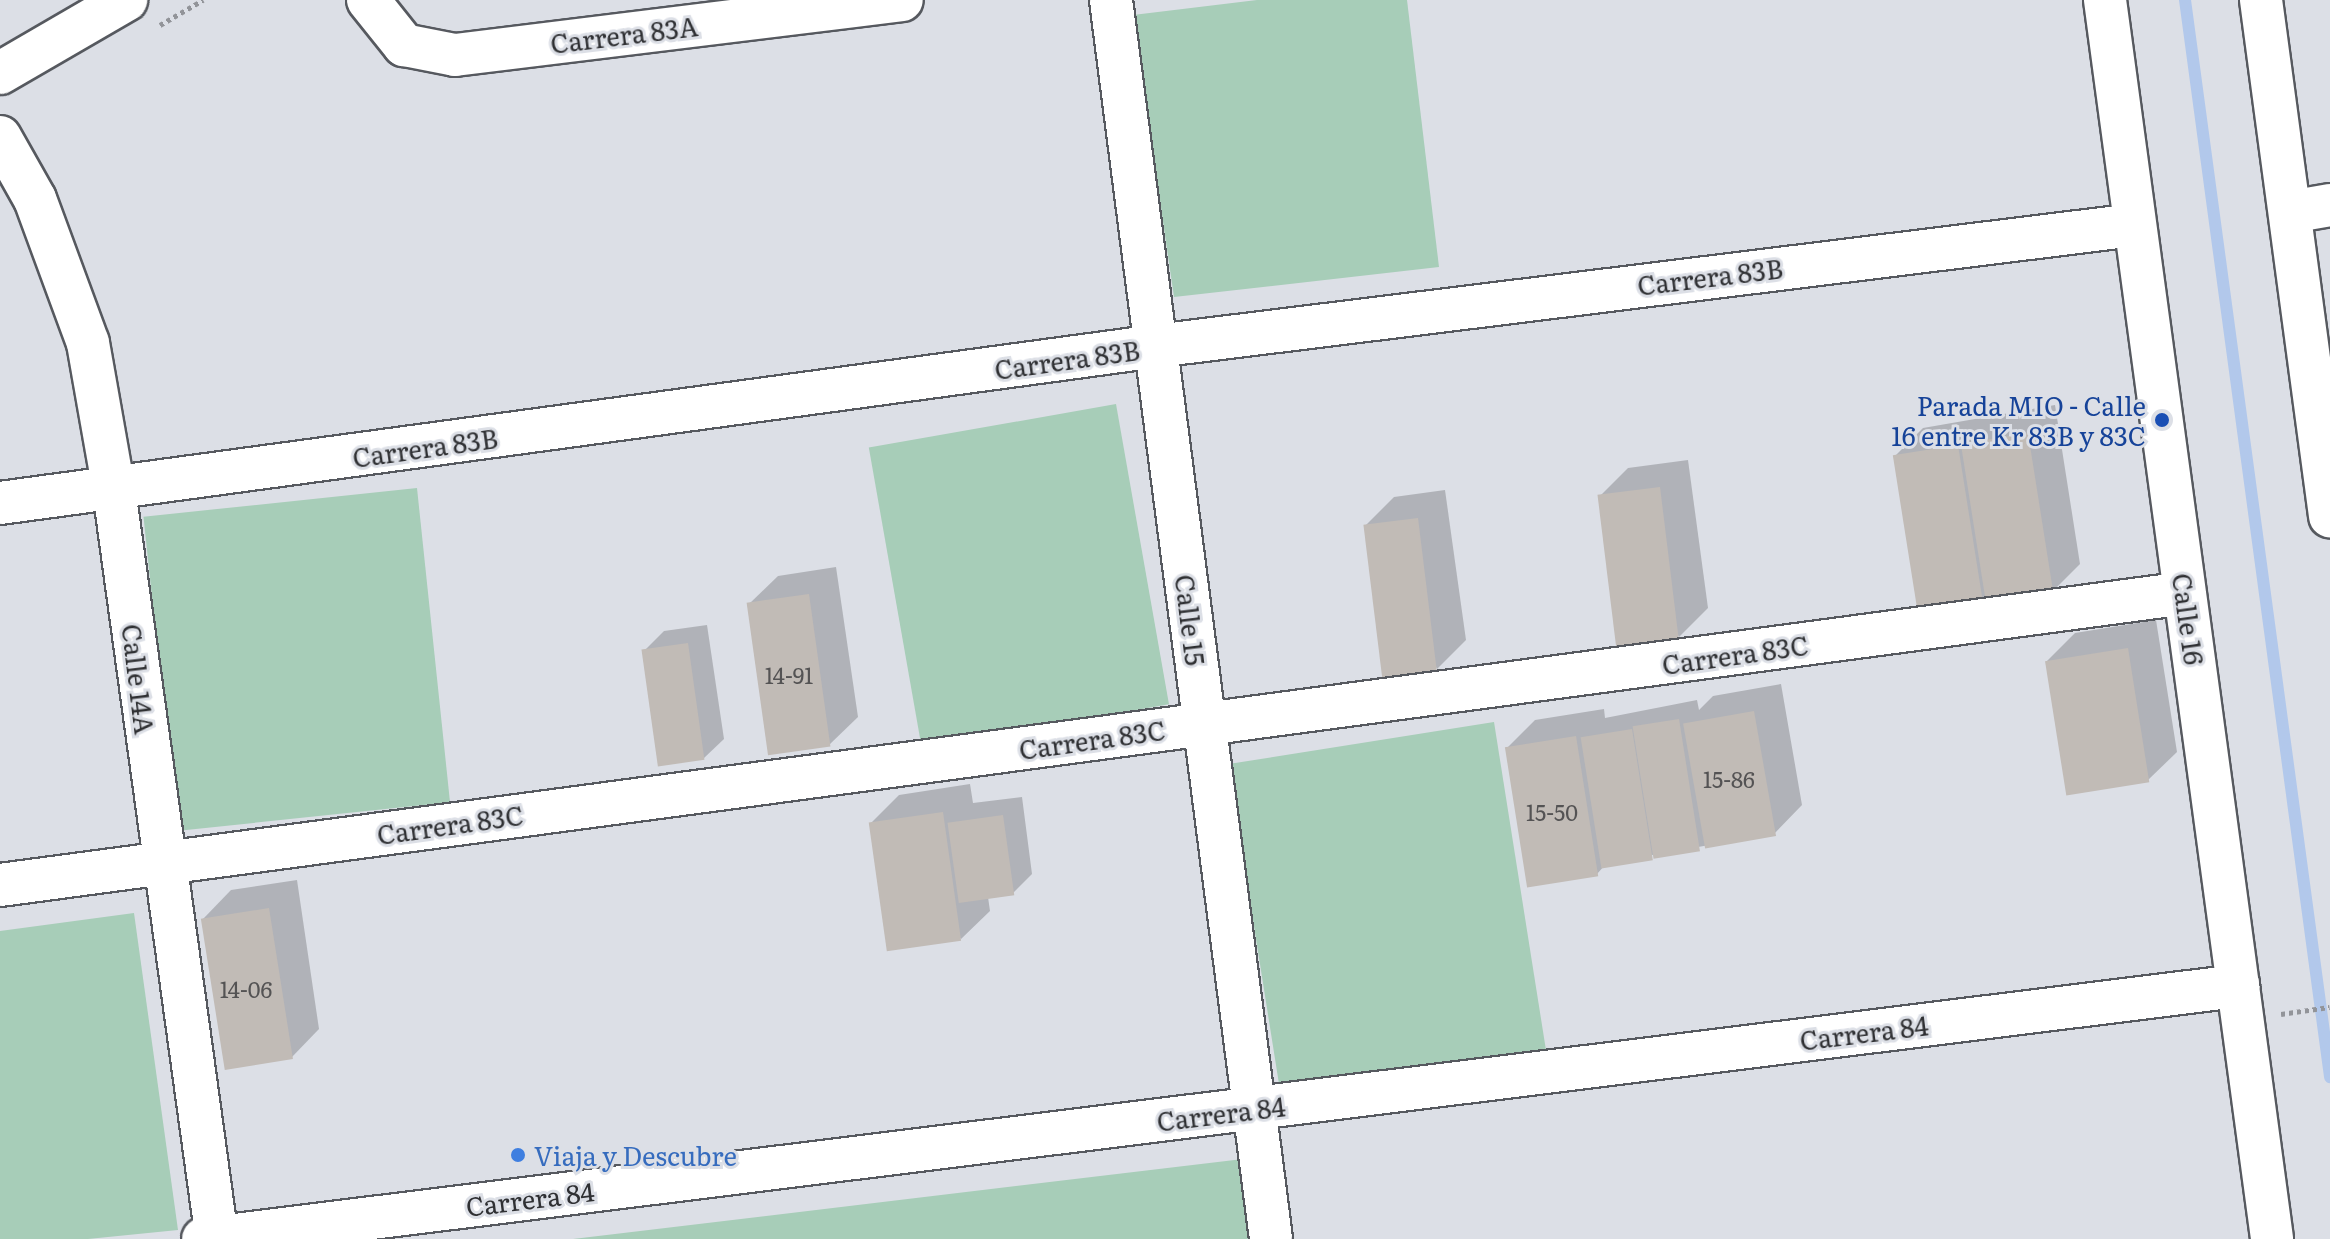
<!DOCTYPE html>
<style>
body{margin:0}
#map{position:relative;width:2330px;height:1239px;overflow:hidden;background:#dcdfe6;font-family:Literata,serif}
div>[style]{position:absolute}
.green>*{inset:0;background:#a7cdb8;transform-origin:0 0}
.shadow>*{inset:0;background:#0003}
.stream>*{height:12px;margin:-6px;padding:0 6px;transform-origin:6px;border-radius:6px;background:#b2c8eb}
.building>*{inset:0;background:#c1bbb6;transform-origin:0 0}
.path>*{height:5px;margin-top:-2.5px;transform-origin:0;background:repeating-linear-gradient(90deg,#929499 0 4px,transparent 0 8px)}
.roads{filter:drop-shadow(2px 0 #56595f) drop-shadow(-2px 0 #56595f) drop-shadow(0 2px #56595f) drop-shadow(0 -2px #56595f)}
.minor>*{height:42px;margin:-21px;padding:0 21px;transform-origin:21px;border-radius:21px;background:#fff}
.dots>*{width:22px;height:22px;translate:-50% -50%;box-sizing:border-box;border:4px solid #dcdfe6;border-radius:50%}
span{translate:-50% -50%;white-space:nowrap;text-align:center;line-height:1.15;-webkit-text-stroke:6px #dcdfe6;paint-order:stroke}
.number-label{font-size:22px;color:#545354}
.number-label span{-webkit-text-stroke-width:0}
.street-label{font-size:26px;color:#2f3033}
.transit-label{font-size:26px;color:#164399}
.right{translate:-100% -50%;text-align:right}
.shop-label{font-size:26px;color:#366cbe}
.left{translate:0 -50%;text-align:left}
</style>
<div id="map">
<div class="green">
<i style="clip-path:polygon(1257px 0,1407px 0,1439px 267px,1174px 297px,1133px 15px)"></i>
<i style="left:1116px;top:404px;width:305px;height:251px;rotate:80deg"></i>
<i style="left:417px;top:488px;width:316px;height:275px;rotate:84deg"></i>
<i style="left:1494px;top:722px;width:344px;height:269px;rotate:81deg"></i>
<i style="clip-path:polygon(134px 913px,178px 1230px,88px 1239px,0 1239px,0 931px)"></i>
<i style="clip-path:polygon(1243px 1159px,1255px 1239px,573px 1239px)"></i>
</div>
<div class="shadow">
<i style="clip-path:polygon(2055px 405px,2080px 564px,2052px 592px,1982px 601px,1895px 456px,1923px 428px)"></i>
<i style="clip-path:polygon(1688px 460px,1708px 608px,1679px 637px,1600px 496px,1628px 468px)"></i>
<i style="clip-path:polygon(1445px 490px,1466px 640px,1437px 669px,1365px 526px,1394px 497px)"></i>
<i style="clip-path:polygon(836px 567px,858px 717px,829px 745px,749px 604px,778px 576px)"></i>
<i style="clip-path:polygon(2156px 620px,2177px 752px,2148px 780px,2047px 661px,2075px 633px)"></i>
<i style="clip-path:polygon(707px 625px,724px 739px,704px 758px,644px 651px,664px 631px)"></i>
<i style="clip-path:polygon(1781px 684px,1802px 805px,1774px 834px,1657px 854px,1605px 865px,1597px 874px,1507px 748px,1535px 720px,1604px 709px,1605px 718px,1697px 700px,1699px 710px,1713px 696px)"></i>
<i style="clip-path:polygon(970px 784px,973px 803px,1022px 797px,1032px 874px,1013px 893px,988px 897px,990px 911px,961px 939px,871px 823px,899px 795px)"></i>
<i style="clip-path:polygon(297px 880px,319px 1029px,291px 1058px,203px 919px,231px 890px)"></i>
</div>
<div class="stream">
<i style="left:2185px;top:0;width:1087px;rotate:82.33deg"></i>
</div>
<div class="building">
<i style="left:2028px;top:433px;width:163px;height:68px;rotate:81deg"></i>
<i style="left:1958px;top:445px;width:159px;height:66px;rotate:81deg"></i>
<i style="left:1660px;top:487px;width:153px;height:63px;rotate:83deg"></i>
<i style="left:1418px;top:518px;width:154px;height:55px;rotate:83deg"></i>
<i style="left:809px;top:594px;width:154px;height:63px;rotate:82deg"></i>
<i style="left:688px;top:643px;width:118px;height:47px;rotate:82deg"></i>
<i style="left:2128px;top:648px;width:136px;height:84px;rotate:81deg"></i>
<i style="left:1754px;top:711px;width:127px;height:72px;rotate:80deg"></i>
<i style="left:1679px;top:719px;width:134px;height:47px;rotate:81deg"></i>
<i style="left:1632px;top:729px;width:133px;height:52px;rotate:81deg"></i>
<i style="left:1576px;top:736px;width:142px;height:72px;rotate:81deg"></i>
<i style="left:943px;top:812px;width:130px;height:75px;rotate:82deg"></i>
<i style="left:1003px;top:815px;width:81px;height:56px;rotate:82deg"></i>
<i style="left:269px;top:908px;width:153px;height:69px;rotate:81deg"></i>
</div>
<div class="path">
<i style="left:160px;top:25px;width:50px;rotate:-30.2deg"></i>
<i style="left:2281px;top:1014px;width:49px;rotate:-8.1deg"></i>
</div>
<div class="roads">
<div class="minor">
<i style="left:368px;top:0;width:58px;rotate:51.3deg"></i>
<i style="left:404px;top:45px;width:52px;rotate:11.1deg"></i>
<i style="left:455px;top:55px;width:450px;rotate:-7deg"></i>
<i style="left:1111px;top:0;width:1249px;rotate:82.64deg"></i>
<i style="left:2105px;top:0;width:1250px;rotate:82.32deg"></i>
<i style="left:2261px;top:0;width:521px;rotate:82.38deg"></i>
<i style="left:0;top:73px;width:146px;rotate:-30.1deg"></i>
<i style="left:0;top:137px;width:71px;rotate:60.6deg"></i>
<i style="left:35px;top:199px;width:153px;rotate:69.8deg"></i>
<i style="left:88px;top:343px;width:149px;rotate:80deg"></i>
<i style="left:114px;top:490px;width:756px;rotate:82.17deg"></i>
<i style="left:2290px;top:212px;width:41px;rotate:-9.9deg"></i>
<i style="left:0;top:503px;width:1167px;rotate:-7.73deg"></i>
<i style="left:1156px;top:346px;width:986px;rotate:-7.05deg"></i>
<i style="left:0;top:885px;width:2204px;rotate:-7.61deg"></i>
<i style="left:203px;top:1239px;width:2051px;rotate:-7.09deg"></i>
</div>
</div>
<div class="dots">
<i style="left:2162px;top:420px;background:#1a4fb4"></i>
<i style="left:518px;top:1155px;background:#3f7fe0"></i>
</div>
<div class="number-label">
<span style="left:789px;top:675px">14-91</span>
<span style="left:1729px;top:779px">15-86</span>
<span style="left:1552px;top:812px">15-50</span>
<span style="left:246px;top:989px">14-06</span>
</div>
<div class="street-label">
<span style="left:624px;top:34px;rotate:-7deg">Carrera 83A</span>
<span style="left:1710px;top:276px;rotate:-7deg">Carrera 83B</span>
<span style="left:1067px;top:359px;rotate:-8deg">Carrera 83B</span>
<span style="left:425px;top:447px;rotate:-8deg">Carrera 83B</span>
<span style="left:2189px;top:619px;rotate:82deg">Calle 16</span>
<span style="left:1191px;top:620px;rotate:83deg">Calle 15</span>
<span style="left:1735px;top:654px;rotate:-8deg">Carrera 83C</span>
<span style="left:139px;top:679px;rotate:83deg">Calle 14A</span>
<span style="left:1092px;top:739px;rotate:-8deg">Carrera 83C</span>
<span style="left:450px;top:824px;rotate:-8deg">Carrera 83C</span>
<span style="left:1864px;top:1032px;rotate:-7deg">Carrera 84</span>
<span style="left:1221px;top:1113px;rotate:-7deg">Carrera 84</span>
<span style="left:530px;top:1198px;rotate:-7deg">Carrera 84</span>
</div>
<div class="transit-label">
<span class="right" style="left:2146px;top:420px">Parada MIO - Calle<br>16 entre Kr 83B y 83C</span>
</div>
<div class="shop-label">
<span class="left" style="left:534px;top:1155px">Viaja y Descubre</span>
</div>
</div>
